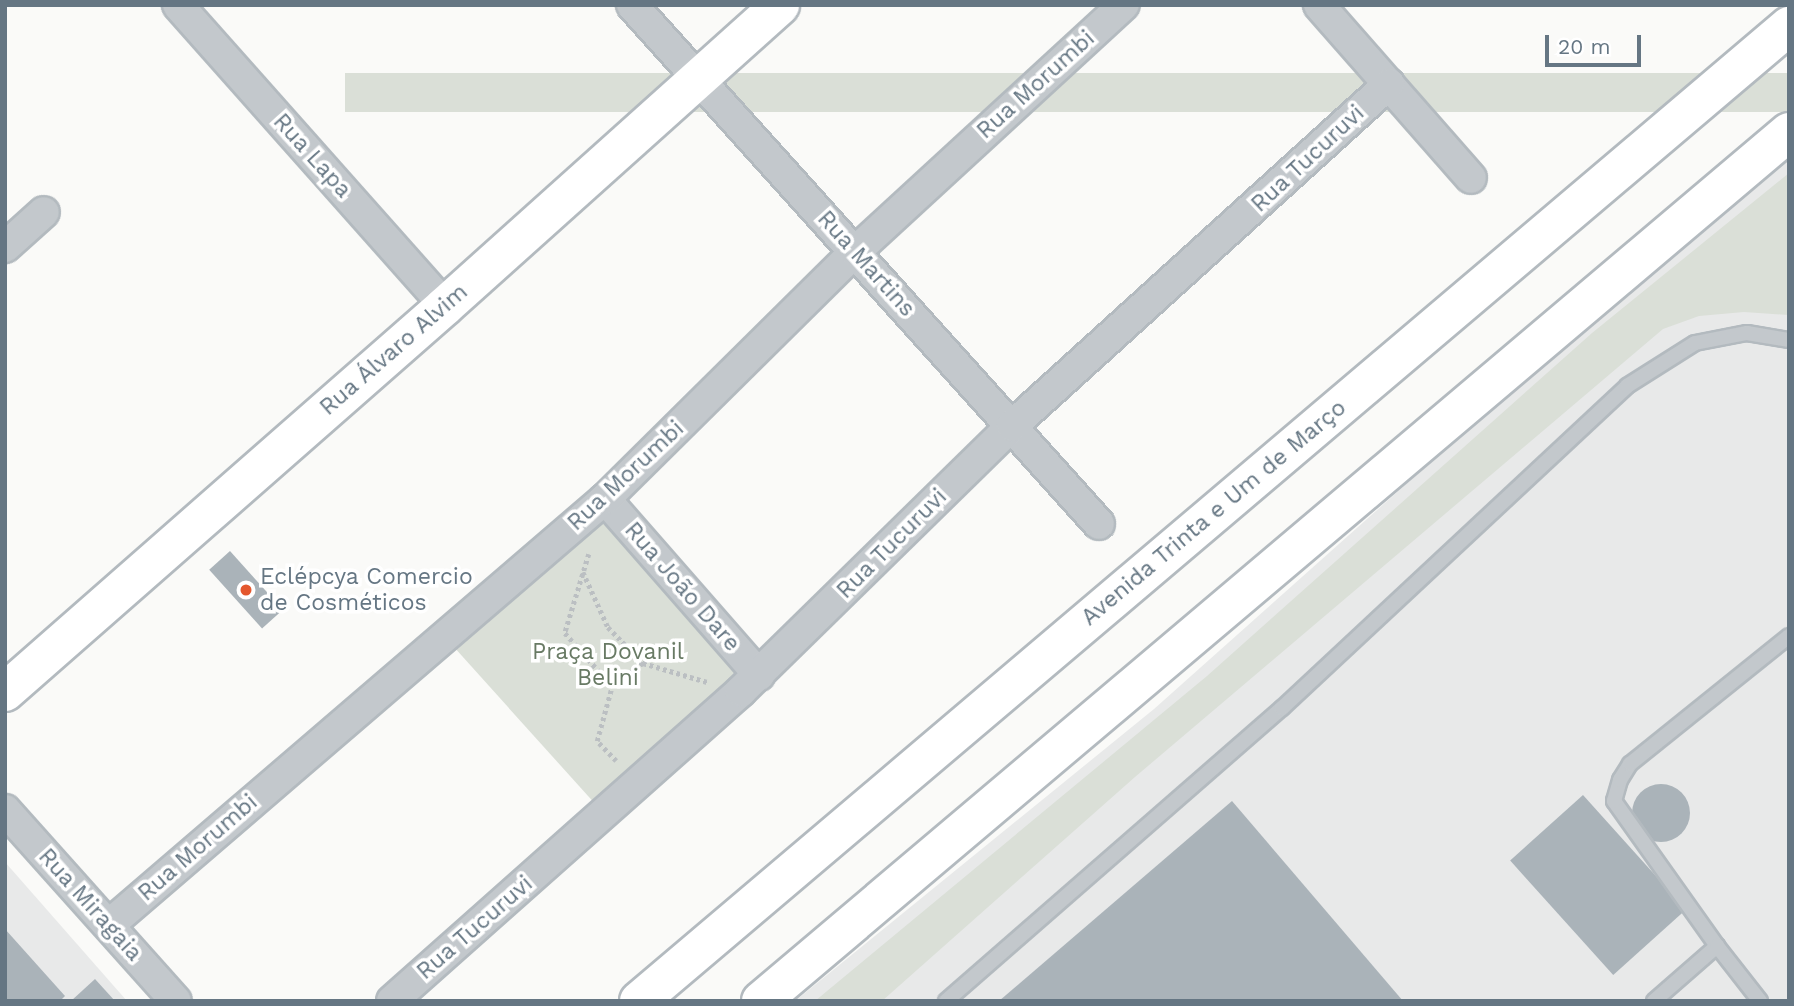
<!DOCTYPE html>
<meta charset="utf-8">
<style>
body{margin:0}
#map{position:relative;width:1794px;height:1006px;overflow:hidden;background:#fafaf8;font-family:"Work Sans",sans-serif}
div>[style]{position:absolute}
.built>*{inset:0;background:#e8e9e9}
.green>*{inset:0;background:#dadfd7;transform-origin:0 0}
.building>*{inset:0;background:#aab3b9;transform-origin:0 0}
.round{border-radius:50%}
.path>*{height:4.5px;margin-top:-2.25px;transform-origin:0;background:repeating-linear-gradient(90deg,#bbbfc2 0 3.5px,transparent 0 7px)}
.roads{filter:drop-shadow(2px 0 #b3babf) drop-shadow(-2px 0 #b3babf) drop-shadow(0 2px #b3babf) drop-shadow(0 -2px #b3babf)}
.lane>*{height:14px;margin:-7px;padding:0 7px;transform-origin:7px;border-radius:7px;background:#c3c8cc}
.street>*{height:30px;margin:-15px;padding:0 15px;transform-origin:15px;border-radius:15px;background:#c3c8cc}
.secondary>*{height:38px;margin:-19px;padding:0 19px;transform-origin:19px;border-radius:19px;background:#fff}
.primary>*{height:38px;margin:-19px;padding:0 19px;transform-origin:19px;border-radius:19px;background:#fff}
.dots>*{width:19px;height:19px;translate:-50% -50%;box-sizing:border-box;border:4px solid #fff;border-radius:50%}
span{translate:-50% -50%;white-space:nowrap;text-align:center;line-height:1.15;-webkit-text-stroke:7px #fff;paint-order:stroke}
.street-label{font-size:23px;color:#657683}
.poi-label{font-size:23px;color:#657683}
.left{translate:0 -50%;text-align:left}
.park-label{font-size:23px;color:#687a64}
.frame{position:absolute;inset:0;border:7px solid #657683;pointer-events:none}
.scale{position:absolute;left:1545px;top:35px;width:96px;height:32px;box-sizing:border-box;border:4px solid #657683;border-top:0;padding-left:9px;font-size:21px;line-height:24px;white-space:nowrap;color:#657683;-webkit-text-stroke:5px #fff;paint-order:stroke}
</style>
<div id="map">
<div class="built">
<i style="clip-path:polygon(1789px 158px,1789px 1001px,795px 1001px,1154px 709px,1599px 312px)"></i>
<i style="clip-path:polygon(5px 862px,127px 1001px,5px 1001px)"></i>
</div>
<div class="green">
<i style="left:1789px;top:73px;width:39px;height:1444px;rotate:90deg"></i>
<i style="clip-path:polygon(1789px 173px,1789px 315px,1744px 312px,1699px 316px,1663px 329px,1135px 777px,882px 1001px,815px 1001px,1207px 676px,1592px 333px)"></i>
<i style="left:605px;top:507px;width:222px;height:206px;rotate:48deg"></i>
</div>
<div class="building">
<i style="left:230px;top:551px;width:79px;height:28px;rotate:48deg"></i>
<i class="round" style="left:1632px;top:784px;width:58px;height:58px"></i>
<i style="left:1583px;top:795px;width:154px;height:98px;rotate:48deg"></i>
<i style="clip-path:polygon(1232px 801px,1403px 1001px,999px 1001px)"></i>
<i style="clip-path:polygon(5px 929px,65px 996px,60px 1001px,5px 1001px)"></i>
<i style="clip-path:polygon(95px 979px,115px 1001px,71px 1001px)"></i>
</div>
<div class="path">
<i style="left:589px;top:554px;width:83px;rotate:106.9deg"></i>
<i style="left:565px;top:633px;width:71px;rotate:48.4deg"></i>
<i style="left:583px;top:572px;width:60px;rotate:65.6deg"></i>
<i style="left:608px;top:627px;width:50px;rotate:45.8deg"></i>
<i style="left:643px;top:663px;width:67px;rotate:16.5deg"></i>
<i style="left:616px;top:761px;width:28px;rotate:-134deg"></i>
<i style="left:597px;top:741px;width:57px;rotate:-74.7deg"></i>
<i style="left:612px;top:686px;width:39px;rotate:-37deg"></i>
</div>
<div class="roads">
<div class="lane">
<i style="left:1717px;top:946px;width:178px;rotate:-125.4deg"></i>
<i style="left:1614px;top:801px;width:22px;rotate:-74deg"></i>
<i style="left:1620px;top:780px;width:19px;rotate:-58deg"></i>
<i style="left:1630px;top:764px;width:204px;rotate:-38.8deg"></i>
<i style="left:946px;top:1001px;width:446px;rotate:-41.1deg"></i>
<i style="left:1282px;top:708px;width:472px;rotate:-43deg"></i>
<i style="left:1627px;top:386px;width:80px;rotate:-32.3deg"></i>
<i style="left:1695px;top:343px;width:53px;rotate:-10.9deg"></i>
<i style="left:1747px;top:333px;width:43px;rotate:9.5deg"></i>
<i style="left:1654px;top:1001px;width:84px;rotate:-41.1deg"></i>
<i style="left:1717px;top:946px;width:70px;rotate:52deg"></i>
</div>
<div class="street">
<i style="left:178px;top:5px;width:402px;rotate:48.4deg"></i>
<i style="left:632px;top:5px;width:698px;rotate:48.02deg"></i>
<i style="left:1319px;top:5px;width:230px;rotate:48.7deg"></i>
<i style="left:5px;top:247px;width:52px;rotate:-41.9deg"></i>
<i style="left:605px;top:499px;width:234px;rotate:48.8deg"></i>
<i style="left:5px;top:810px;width:256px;rotate:48.2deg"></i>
<i style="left:109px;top:925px;width:654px;rotate:-40.66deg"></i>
<i style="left:605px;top:499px;width:351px;rotate:-44.7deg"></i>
<i style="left:855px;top:252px;width:365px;rotate:-42.6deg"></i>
<i style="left:392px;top:1001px;width:467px;rotate:-41.6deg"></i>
<i style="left:741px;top:691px;width:379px;rotate:-44.4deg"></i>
<i style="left:1012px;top:426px;width:509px;rotate:-42.21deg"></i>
</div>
<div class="secondary">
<i style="left:5px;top:692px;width:585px;rotate:-41.26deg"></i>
<i style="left:445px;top:306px;width:450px;rotate:-41.9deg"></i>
</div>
<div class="primary">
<i style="left:639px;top:1001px;width:1508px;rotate:-40.29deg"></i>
<i style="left:761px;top:1001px;width:1346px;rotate:-40.21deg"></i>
</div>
</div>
<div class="dots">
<i style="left:246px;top:590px;background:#e4572e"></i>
</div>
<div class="street-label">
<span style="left:1036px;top:85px;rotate:-42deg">Rua Morumbi</span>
<span style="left:312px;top:156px;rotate:48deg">Rua Lapa</span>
<span style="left:1308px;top:159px;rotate:-43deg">Rua Tucuruvi</span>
<span style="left:866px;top:264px;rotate:48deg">Rua Martins</span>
<span style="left:394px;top:350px;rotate:-41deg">Rua Álvaro Alvim</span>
<span style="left:626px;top:476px;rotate:-43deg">Rua Morumbi</span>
<span style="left:1214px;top:513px;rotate:-40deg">Avenida Trinta e Um de Março</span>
<span style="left:892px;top:544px;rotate:-45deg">Rua Tucuruvi</span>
<span style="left:682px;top:587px;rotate:49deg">Rua João Dare</span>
<span style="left:198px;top:848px;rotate:-41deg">Rua Morumbi</span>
<span style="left:90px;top:905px;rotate:48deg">Rua Miragaia</span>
<span style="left:475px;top:928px;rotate:-41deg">Rua Tucuruvi</span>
</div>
<div class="poi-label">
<span class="left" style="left:260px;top:590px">Eclépcya Comercio<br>de Cosméticos</span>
</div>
<div class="park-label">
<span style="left:608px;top:665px">Praça Dovanil<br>Belini</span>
</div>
<div class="frame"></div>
<div class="scale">20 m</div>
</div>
